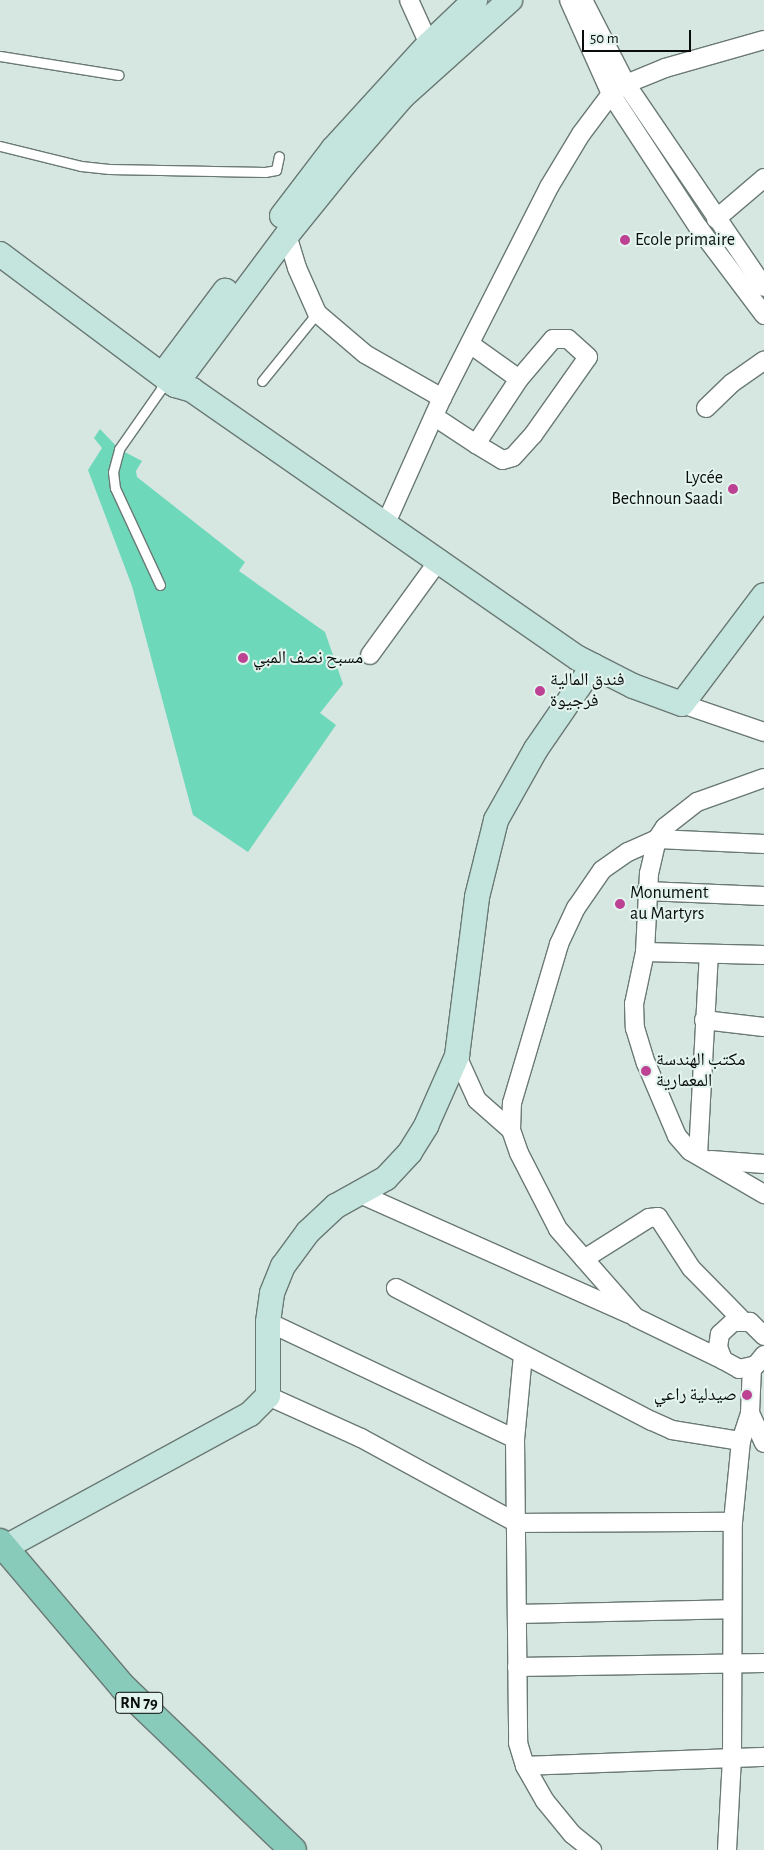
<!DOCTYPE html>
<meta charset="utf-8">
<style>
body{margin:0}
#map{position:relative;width:764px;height:1850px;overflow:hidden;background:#d6e6e0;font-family:"Alegreya Sans","Noto Naskh Arabic",sans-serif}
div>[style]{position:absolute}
.green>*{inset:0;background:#6ed8ba}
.roads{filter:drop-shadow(1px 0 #6a7974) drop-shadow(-1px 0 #6a7974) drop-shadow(0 1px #6a7974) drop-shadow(0 -1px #6a7974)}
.service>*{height:9px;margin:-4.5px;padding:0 4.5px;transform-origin:4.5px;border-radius:4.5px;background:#fff}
.minor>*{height:18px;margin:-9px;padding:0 9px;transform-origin:9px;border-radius:9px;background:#fff}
.secondary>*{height:24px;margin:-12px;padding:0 12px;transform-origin:12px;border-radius:12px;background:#c4e5dd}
.primary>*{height:26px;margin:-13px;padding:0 13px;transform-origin:13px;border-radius:13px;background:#89cbbb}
.dots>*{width:14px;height:14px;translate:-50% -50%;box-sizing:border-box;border:2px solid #e3f3ee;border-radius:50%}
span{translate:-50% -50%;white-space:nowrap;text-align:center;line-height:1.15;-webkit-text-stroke:4px #e3f3ee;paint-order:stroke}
.shield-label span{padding:1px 4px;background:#e3f3ee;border:1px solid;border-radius:4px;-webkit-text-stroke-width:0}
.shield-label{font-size:16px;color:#080d0b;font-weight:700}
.poi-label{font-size:18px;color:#080d0b}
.left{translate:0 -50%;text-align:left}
.right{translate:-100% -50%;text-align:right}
.scale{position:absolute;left:582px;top:30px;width:109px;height:22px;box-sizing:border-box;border:2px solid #080d0b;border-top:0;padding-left:6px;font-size:15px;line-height:18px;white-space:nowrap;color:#080d0b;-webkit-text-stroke:4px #e3f3ee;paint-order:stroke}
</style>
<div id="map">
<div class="green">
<i style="clip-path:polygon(100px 429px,119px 449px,142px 461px,136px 471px,137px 477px,245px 562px,239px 571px,325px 632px,343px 684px,320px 713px,336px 725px,248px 852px,193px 815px,132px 586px,88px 470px,102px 448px,94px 438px)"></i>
</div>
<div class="roads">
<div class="service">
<i style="left:0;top:56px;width:120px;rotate:9.1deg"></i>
<i style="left:0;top:146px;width:83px;rotate:13.9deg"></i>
<i style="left:81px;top:166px;width:28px;rotate:6deg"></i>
<i style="left:109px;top:169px;width:156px;rotate:1.1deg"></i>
<i style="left:265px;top:172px;width:11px;rotate:-10deg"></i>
<i style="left:276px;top:170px;width:14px;rotate:-78deg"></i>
<i style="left:262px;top:381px;width:87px;rotate:-51deg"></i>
<i style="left:160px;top:585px;width:107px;rotate:-114.9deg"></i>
<i style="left:115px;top:488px;width:16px;rotate:-97deg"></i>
<i style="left:113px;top:472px;width:24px;rotate:-75deg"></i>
<i style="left:119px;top:449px;width:73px;rotate:-55deg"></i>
<i style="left:161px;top:389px;width:10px;rotate:-84deg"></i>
</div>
<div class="minor">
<i style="left:409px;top:0;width:48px;rotate:65.6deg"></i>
<i style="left:569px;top:0;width:103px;rotate:65.9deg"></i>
<i style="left:611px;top:94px;width:159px;rotate:56.8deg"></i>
<i style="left:698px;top:227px;width:110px;rotate:53.1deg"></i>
<i style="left:583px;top:0;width:94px;rotate:62.9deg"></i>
<i style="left:626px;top:84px;width:245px;rotate:55.8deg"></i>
<i style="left:716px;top:219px;width:63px;rotate:-40.5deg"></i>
<i style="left:287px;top:235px;width:34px;rotate:73deg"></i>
<i style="left:297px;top:268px;width:49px;rotate:66deg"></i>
<i style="left:317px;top:313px;width:63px;rotate:40.5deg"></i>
<i style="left:365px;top:354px;width:89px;rotate:29.7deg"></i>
<i style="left:470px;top:344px;width:60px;rotate:35.5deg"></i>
<i style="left:519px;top:379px;width:78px;rotate:123.5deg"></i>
<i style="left:476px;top:444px;width:31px;rotate:31deg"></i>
<i style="left:503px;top:460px;width:10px;rotate:-17deg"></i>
<i style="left:513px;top:457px;width:30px;rotate:-48deg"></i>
<i style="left:533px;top:435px;width:95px;rotate:-54.8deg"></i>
<i style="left:588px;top:357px;width:27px;rotate:-138deg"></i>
<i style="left:568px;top:339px;width:15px;rotate:180deg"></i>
<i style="left:553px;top:339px;width:52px;rotate:130.4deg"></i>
<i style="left:706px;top:408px;width:36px;rotate:-44deg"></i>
<i style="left:732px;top:383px;width:39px;rotate:-35deg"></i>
<i style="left:435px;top:417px;width:49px;rotate:33.4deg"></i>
<i style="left:386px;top:523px;width:137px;rotate:-65.9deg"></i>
<i style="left:442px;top:398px;width:237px;rotate:-63.1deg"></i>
<i style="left:549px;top:187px;width:62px;rotate:-58.9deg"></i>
<i style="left:581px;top:134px;width:50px;rotate:-53.1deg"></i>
<i style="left:611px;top:94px;width:18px;rotate:-34deg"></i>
<i style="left:626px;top:84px;width:42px;rotate:-22.3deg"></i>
<i style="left:665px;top:68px;width:103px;rotate:-15.8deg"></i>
<i style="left:370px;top:655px;width:117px;rotate:-54deg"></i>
<i style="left:682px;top:704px;width:87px;rotate:18.9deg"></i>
<i style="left:764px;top:844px;width:107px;rotate:-177.3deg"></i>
<i style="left:657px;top:839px;width:35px;rotate:103deg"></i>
<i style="left:649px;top:873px;width:79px;rotate:92.9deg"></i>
<i style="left:645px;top:952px;width:53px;rotate:101.9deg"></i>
<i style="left:634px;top:1004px;width:24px;rotate:88deg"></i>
<i style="left:635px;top:1028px;width:37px;rotate:73deg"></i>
<i style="left:646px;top:1063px;width:79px;rotate:67deg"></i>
<i style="left:677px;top:1136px;width:20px;rotate:49deg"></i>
<i style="left:690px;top:1151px;width:86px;rotate:30.2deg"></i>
<i style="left:646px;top:891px;width:118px;rotate:2.4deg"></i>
<i style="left:645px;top:952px;width:119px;rotate:1.4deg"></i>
<i style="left:704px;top:1020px;width:60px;rotate:6.7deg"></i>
<i style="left:457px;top:1056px;width:48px;rotate:65.6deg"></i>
<i style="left:477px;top:1100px;width:45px;rotate:41.4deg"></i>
<i style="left:698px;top:1155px;width:201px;rotate:-86.9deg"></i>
<i style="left:711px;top:1160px;width:53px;rotate:4.3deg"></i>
<i style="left:360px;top:1194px;width:295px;rotate:24deg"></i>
<i style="left:584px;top:1259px;width:77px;rotate:-32.2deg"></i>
<i style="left:649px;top:1218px;width:9px;rotate:-6deg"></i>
<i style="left:658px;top:1217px;width:61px;rotate:57.1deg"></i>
<i style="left:691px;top:1268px;width:74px;rotate:45.5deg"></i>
<i style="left:396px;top:1288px;width:288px;rotate:27.5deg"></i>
<i style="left:652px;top:1421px;width:22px;rotate:24deg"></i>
<i style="left:672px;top:1430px;width:70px;rotate:9.1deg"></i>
<i style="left:268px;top:1322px;width:273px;rotate:25.3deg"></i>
<i style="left:764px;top:1336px;width:20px;rotate:-135deg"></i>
<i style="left:750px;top:1322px;width:17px;rotate:180deg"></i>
<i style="left:733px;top:1322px;width:18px;rotate:137deg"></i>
<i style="left:720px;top:1334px;width:13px;rotate:99deg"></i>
<i style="left:718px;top:1347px;width:14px;rotate:69deg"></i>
<i style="left:723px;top:1360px;width:18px;rotate:29deg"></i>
<i style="left:739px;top:1369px;width:17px;rotate:-13deg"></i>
<i style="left:756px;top:1365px;width:13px;rotate:-51deg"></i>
<i style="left:523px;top:1355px;width:84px;rotate:95.4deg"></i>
<i style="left:515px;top:1439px;width:304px;rotate:89.4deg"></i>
<i style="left:518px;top:1743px;width:24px;rotate:73deg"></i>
<i style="left:525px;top:1766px;width:40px;rotate:60.3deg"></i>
<i style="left:545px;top:1801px;width:43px;rotate:50.7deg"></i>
<i style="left:572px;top:1834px;width:26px;rotate:39deg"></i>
<i style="left:723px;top:1360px;width:98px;rotate:-154deg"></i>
<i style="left:635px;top:1317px;width:117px;rotate:-131.2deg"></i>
<i style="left:558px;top:1229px;width:85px;rotate:-117.2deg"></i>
<i style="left:519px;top:1153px;width:24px;rotate:-109deg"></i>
<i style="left:511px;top:1130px;width:27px;rotate:-88deg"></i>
<i style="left:512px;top:1103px;width:166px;rotate:-73.5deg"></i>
<i style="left:559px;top:944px;width:40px;rotate:-65deg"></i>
<i style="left:576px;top:908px;width:46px;rotate:-55.6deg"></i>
<i style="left:602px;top:870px;width:32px;rotate:-35deg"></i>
<i style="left:628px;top:852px;width:32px;rotate:-24deg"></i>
<i style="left:657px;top:839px;width:14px;rotate:-56deg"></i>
<i style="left:665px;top:827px;width:41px;rotate:-38deg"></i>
<i style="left:697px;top:802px;width:71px;rotate:-19.7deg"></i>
<i style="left:268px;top:1396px;width:102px;rotate:24.3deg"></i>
<i style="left:361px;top:1438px;width:178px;rotate:28.6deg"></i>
<i style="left:517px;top:1523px;width:216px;rotate:-0.3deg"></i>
<i style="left:750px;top:1413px;width:33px;rotate:65deg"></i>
<i style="left:517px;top:1614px;width:213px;rotate:-1.3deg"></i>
<i style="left:517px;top:1667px;width:247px;rotate:-0.9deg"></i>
<i style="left:525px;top:1766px;width:239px;rotate:-2.2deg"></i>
<i style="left:727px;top:1850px;width:93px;rotate:-86.9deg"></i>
<i style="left:732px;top:1757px;width:235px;rotate:-89.8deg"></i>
<i style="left:733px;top:1522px;width:81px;rotate:-84.4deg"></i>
<i style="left:741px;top:1441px;width:29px;rotate:-72deg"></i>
<i style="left:750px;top:1413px;width:45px;rotate:-87.5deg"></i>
</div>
<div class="secondary">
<i style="left:282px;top:216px;width:84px;rotate:-52.7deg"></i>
<i style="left:333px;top:149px;width:142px;rotate:-47.6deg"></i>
<i style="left:429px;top:44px;width:64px;rotate:-43.7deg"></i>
<i style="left:0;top:254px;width:219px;rotate:36.8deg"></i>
<i style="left:175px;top:385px;width:18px;rotate:16deg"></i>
<i style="left:192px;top:390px;width:470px;rotate:34.8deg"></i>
<i style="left:578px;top:658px;width:62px;rotate:27deg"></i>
<i style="left:633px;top:686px;width:52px;rotate:20.2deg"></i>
<i style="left:682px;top:704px;width:136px;rotate:-53deg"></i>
<i style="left:163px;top:374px;width:104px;rotate:-53.2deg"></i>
<i style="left:175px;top:385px;width:187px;rotate:-53.3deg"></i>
<i style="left:287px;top:235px;width:94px;rotate:-51.1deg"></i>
<i style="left:346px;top:162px;width:87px;rotate:-49.2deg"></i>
<i style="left:403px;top:96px;width:144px;rotate:-41.9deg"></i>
<i style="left:4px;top:1548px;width:280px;rotate:-28.6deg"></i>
<i style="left:250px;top:1414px;width:25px;rotate:-45deg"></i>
<i style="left:268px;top:1396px;width:74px;rotate:-90deg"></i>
<i style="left:268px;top:1322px;width:29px;rotate:-82deg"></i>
<i style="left:272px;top:1293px;width:29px;rotate:-68deg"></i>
<i style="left:283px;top:1266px;width:42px;rotate:-53.7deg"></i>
<i style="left:308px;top:1232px;width:38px;rotate:-43deg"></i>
<i style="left:336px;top:1206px;width:57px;rotate:-29.2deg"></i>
<i style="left:386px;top:1178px;width:35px;rotate:-47deg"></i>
<i style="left:410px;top:1152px;width:31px;rotate:-58deg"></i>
<i style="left:426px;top:1126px;width:77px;rotate:-66.1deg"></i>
<i style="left:457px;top:1056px;width:160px;rotate:-82.8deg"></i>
<i style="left:477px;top:897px;width:79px;rotate:-76.1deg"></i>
<i style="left:496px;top:820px;width:81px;rotate:-60.6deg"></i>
<i style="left:536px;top:749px;width:101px;rotate:-55.5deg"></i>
</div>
<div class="primary">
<i style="left:0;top:1542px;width:192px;rotate:49.7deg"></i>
<i style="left:124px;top:1688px;width:234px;rotate:43.8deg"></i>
</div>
</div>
<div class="dots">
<i style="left:625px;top:240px;background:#bd4293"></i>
<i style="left:733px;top:489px;background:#bd4293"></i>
<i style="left:243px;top:658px;background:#bd4293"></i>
<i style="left:540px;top:691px;background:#bd4293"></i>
<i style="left:620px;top:904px;background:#bd4293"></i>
<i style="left:646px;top:1071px;background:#bd4293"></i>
<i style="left:747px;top:1395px;background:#bd4293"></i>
</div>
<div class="shield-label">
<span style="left:139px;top:1703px">RN 79</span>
</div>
<div class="poi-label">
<span class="left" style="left:635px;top:240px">Ecole primaire</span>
<span class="right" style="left:723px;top:489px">Lycée<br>Bechnoun Saadi</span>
<span class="left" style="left:253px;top:658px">مسبح نصف المبي</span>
<span class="left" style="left:550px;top:691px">فندق المالية<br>فرجيوة</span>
<span class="left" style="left:630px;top:904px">Monument<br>au Martyrs</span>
<span class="left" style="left:656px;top:1071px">مكتب الهندسة<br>المعمارية</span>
<span class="right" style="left:737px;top:1395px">صيدلية راعي</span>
</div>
<div class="scale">50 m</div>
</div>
